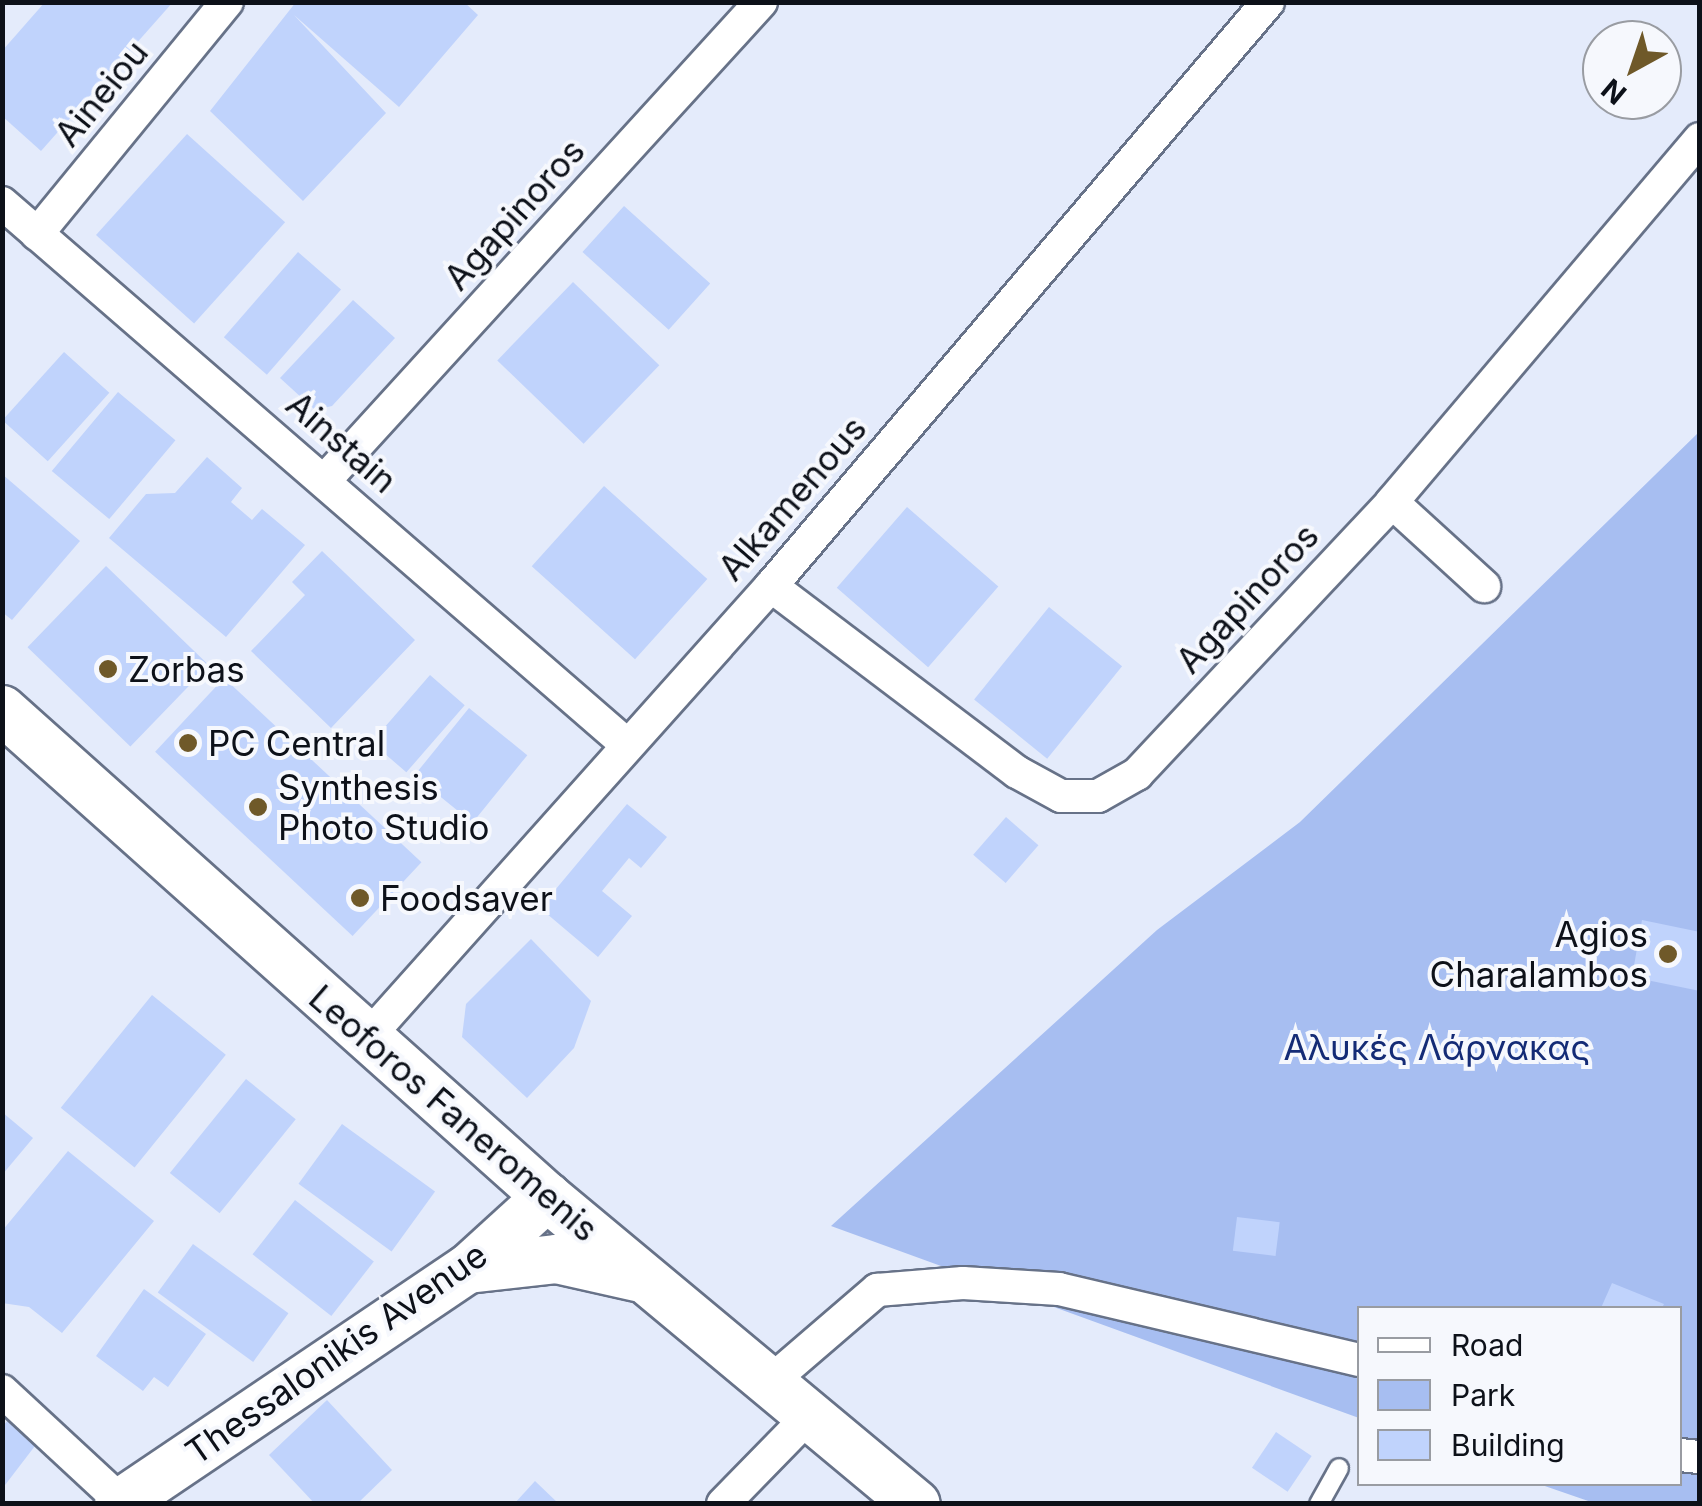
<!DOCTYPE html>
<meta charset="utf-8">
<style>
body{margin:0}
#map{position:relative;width:1702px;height:1506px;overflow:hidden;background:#e4ebfb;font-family:Inter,sans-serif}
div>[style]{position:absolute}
.green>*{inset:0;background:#a7bef1}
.building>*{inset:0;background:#c0d3fc;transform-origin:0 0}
.roads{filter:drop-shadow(2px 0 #677288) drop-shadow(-2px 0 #677288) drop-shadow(0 2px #677288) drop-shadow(0 -2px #677288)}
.lane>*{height:18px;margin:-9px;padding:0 9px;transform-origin:9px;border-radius:9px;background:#fff}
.street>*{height:32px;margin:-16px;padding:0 16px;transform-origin:16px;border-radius:16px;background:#fff}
.secondary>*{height:48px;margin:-24px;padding:0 24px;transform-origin:24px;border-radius:24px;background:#fff}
.dots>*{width:28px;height:28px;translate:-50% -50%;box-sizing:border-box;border:5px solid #f6f8fd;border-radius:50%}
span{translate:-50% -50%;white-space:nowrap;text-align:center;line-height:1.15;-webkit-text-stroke:8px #f6f8fd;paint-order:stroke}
.street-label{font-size:35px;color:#0d1119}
.poi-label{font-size:35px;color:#0d1119}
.left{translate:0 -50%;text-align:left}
.right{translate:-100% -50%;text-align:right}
.park-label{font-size:35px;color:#142b76}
.frame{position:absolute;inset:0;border:5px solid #0d1119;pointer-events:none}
.legend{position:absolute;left:1357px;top:1306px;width:325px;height:180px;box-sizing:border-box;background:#f6f8fd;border:2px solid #999ca2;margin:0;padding:12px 18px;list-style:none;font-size:30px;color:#0d1119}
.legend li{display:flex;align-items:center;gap:20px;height:50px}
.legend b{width:50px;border:2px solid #999ca2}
.north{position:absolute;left:1582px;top:20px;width:100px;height:100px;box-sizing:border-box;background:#f6f8fd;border:2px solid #999ca2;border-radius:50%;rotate:220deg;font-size:28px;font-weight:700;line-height:40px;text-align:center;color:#0d1119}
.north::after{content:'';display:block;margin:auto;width:35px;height:45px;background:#6f5929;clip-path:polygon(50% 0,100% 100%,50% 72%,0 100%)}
</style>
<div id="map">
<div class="green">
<i style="clip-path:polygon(1699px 432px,1699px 1503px,1594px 1503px,1539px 1484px,1680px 1484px,1680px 1308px,1360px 1308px,1359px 1418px,831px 1226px,1157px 930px,1300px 822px)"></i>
</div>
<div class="building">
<i style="clip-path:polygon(45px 2px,173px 2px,41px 151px,2px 116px,2px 51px)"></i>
<i style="clip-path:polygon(296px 2px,464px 2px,478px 15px,399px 107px,294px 15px,386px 113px,303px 201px,210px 111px)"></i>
<i style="left:187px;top:134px;width:132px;height:136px;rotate:42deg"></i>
<i style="left:624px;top:206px;width:116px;height:62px;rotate:42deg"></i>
<i style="left:298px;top:252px;width:57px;height:113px;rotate:41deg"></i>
<i style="left:573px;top:282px;width:120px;height:109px;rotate:44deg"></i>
<i style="clip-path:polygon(353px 300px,395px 338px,332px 406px,315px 410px,280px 378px)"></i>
<i style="left:64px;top:352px;width:61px;height:92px;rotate:42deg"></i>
<i style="left:118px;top:392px;width:75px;height:103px;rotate:40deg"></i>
<i style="clip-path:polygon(207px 457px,242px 488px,231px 502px,252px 520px,262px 509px,305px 545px,226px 637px,109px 538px,146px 494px,175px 493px)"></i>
<i style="clip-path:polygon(2px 474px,80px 541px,12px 620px,2px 612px)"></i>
<i style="left:604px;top:486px;width:139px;height:108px;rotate:42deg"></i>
<i style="left:907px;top:507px;width:121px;height:107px;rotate:41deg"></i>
<i style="clip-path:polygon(322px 551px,415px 640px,331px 728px,251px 651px,305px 595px,292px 582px)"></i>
<i style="left:106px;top:566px;width:143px;height:113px;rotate:44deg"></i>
<i style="left:1049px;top:607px;width:94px;height:119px;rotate:39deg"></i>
<i style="left:430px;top:675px;width:46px;height:89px;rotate:41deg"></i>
<i style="left:224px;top:678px;width:270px;height:101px;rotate:43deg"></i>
<i style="left:469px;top:708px;width:75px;height:87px;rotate:39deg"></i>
<i style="clip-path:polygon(627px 804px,667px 837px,641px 868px,629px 858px,602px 891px,632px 916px,598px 957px,540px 908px)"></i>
<i style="left:1006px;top:817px;width:43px;height:50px;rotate:41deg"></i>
<i style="clip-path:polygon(1642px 920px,1700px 932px,1700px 991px,1632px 977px)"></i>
<i style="clip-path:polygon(531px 939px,591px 1001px,574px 1048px,527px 1098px,462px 1037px,466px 1004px)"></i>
<i style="left:152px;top:995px;width:95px;height:145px;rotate:39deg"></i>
<i style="left:246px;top:1079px;width:64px;height:121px;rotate:39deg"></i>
<i style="clip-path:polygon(2px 1112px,33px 1138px,2px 1175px)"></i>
<i style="left:342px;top:1124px;width:115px;height:74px;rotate:36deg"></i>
<i style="clip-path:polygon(68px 1151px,154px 1221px,62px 1333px,29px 1307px,2px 1303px,2px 1231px)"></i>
<i style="left:295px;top:1200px;width:100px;height:69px;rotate:38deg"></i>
<i style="left:1237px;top:1217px;width:43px;height:34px;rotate:7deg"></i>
<i style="left:193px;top:1244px;width:118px;height:60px;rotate:36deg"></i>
<i style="clip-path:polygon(1612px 1283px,1664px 1304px,1662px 1308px,1601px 1308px)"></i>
<i style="clip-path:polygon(144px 1289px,206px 1334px,168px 1387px,154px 1377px,143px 1391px,96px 1356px)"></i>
<i style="clip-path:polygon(327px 1400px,392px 1470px,357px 1504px,315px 1504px,269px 1455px)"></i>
<i style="clip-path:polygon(8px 1420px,38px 1442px,2px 1489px,2px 1427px)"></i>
<i style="left:1276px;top:1432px;width:43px;height:43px;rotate:34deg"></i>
<i style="clip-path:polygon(535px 1481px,559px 1504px,514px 1504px)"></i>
</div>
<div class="roads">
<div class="lane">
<i style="left:1319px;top:1504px;width:41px;rotate:-60.9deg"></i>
</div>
<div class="street">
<i style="left:2px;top:203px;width:826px;rotate:40.92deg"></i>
<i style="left:37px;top:234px;width:300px;rotate:-50.7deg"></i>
<i style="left:325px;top:480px;width:647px;rotate:-47.63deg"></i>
<i style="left:1392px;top:502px;width:125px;rotate:42.4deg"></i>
<i style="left:771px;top:586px;width:308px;rotate:37.1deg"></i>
<i style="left:1017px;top:772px;width:50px;rotate:28.6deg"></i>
<i style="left:1061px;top:796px;width:37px"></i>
<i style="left:1098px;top:796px;width:45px;rotate:-29.4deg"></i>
<i style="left:1137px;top:774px;width:373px;rotate:-46.8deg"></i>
<i style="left:1392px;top:502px;width:476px;rotate:-49.7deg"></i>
<i style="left:367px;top:1038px;width:606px;rotate:-48.21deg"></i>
<i style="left:771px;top:586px;width:767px;rotate:-49.6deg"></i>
<i style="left:769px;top:1383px;width:143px;rotate:-40.7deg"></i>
<i style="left:877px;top:1290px;width:86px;rotate:-4.7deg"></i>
<i style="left:963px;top:1283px;width:96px;rotate:3.6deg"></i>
<i style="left:1059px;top:1289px;width:309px;rotate:13.3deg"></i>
<i style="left:2px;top:1391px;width:166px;rotate:42.8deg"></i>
<i style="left:1680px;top:1455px;width:20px;rotate:6deg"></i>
<i style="left:723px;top:1504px;width:120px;rotate:-45.7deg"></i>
</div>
<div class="secondary">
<i style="left:2px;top:710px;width:731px;rotate:41.78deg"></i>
<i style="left:547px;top:1197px;width:480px;rotate:39.8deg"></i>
<i style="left:468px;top:1269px;width:90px;rotate:-6.4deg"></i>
<i style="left:557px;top:1259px;width:82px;rotate:12.7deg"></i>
<i style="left:119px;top:1504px;width:421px;rotate:-34deg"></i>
<i style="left:468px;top:1269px;width:107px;rotate:-42.3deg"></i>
</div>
</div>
<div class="dots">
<i style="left:108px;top:669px;background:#6f5929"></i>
<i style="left:188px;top:743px;background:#6f5929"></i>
<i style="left:258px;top:807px;background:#6f5929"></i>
<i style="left:360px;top:898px;background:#6f5929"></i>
<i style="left:1668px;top:954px;background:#6f5929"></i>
</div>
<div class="street-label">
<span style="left:101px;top:93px;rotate:-51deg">Aineiou</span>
<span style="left:514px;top:214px;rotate:-48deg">Agapinoros</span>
<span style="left:342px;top:442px;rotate:41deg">Ainstain</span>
<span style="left:792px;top:498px;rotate:-49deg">Alkamenous</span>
<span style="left:1247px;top:598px;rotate:-47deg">Agapinoros</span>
<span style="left:454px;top:1113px;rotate:41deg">Leoforos Faneromenis</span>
<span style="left:336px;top:1353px;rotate:-35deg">Thessalonikis Avenue</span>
</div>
<div class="poi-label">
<span class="left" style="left:128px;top:669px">Zorbas</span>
<span class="left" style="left:208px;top:743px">PC Central</span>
<span class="left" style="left:278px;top:807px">Synthesis<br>Photo Studio</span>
<span class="left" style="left:380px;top:898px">Foodsaver</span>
<span class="right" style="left:1648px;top:954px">Agios<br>Charalambos</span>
</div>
<div class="park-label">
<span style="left:1437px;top:1047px">Αλυκές Λάρνακας</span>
</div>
<div class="frame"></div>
<ul class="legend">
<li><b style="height:12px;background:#fff"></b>Road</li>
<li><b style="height:28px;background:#a7bef1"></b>Park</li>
<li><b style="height:28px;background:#c0d3fc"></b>Building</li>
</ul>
<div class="north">N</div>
</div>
